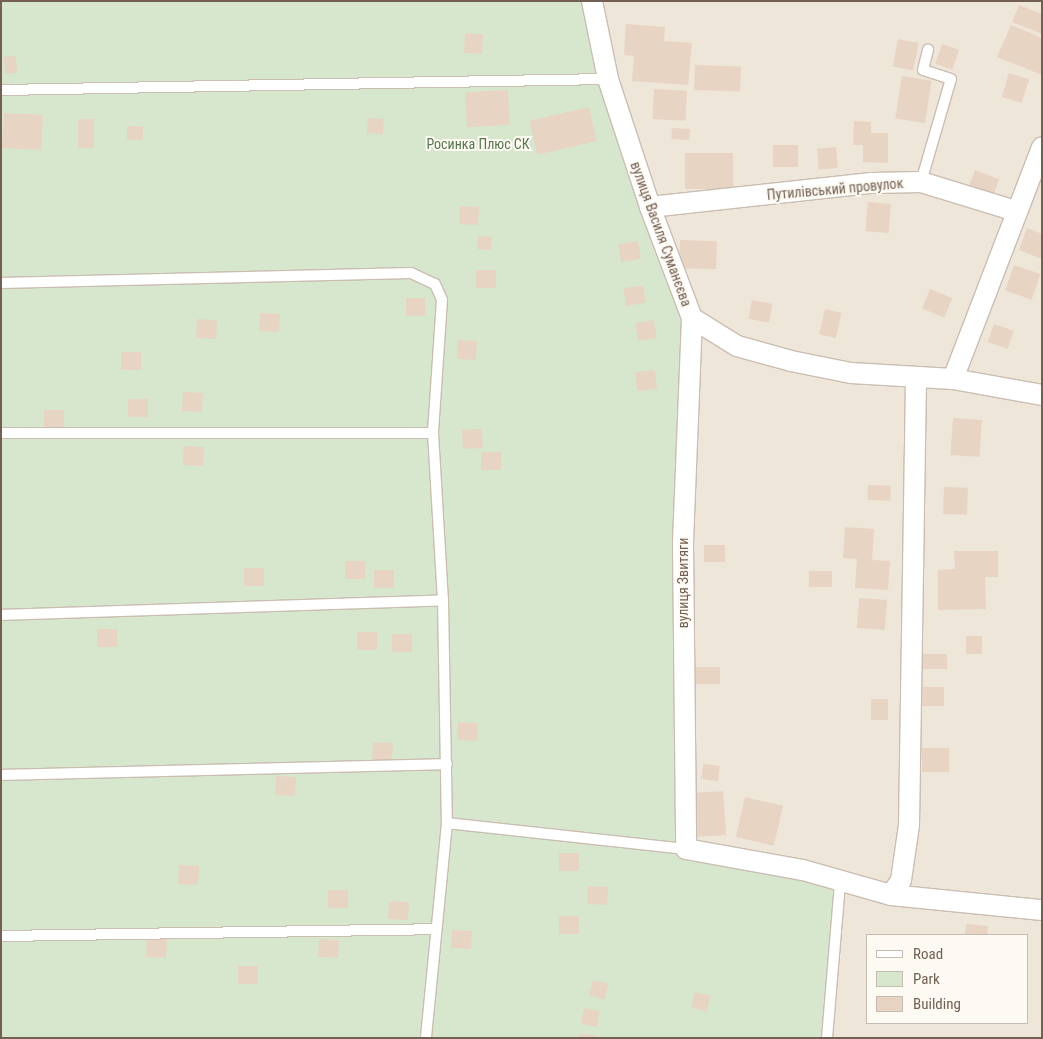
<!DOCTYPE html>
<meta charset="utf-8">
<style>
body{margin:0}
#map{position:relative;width:1043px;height:1039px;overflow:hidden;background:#fbf6ed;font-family:"Roboto Condensed",sans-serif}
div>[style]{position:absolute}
.residential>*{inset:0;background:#efe6da}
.green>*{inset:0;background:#d6e7cd}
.building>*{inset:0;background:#e8d4c3;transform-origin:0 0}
.roads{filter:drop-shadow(1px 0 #cabdb1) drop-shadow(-1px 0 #cabdb1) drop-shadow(0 1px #cabdb1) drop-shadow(0 -1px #cabdb1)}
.lane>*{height:10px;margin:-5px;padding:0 5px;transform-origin:5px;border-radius:5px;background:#fff}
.street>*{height:20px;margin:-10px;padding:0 10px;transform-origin:10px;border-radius:10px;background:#fff}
span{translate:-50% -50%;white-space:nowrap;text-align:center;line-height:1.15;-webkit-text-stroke:4px #fdfaf4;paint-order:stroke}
.park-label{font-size:14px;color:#56784c}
.street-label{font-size:14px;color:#746052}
.frame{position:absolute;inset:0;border:2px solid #746052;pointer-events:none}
.legend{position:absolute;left:866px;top:934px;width:162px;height:90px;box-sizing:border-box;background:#fdfaf4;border:1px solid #c6bcb3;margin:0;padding:6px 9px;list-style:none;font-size:15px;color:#746052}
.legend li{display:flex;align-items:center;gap:10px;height:25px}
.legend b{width:25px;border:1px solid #c6bcb3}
</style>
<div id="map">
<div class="residential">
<i style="clip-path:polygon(evenodd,592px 1px,1042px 1px,1042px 1038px,827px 1038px,686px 849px,592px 1px,867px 935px,1027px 935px,1027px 1023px,867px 1023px,867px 935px)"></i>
</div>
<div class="green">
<i style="clip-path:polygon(1px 1px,592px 1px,692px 318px,686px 849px,840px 883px,827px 1038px,1px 1038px)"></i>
</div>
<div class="building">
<i style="clip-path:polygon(1019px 5px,1042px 14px,1042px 34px,1012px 22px)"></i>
<i style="clip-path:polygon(626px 24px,665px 27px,664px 41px,692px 43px,688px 85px,632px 81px,634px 56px,624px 55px)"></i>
<i style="clip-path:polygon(1011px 25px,1042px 38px,1042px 75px,997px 57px)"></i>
<i style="left:465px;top:33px;width:18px;height:20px;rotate:3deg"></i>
<i style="left:898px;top:39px;width:21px;height:28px;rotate:11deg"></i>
<i style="left:942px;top:44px;width:18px;height:21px;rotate:19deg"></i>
<i style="left:16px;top:56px;width:17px;height:12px;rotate:87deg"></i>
<i style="left:695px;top:65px;width:46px;height:25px;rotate:2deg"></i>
<i style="left:1009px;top:73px;width:21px;height:25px;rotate:17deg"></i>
<i style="left:902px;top:76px;width:30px;height:43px;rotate:9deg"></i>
<i style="left:654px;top:89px;width:33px;height:30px;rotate:3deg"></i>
<i style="left:508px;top:90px;width:35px;height:43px;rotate:87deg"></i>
<i style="left:589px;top:107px;width:35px;height:61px;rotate:77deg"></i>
<i style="left:4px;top:113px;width:39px;height:35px;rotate:3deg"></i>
<i style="left:368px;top:118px;width:16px;height:15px;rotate:4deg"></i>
<i style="left:78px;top:119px;width:16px;height:29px"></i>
<i style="clip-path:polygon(854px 121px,871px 122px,871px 133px,888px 133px,888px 163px,863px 162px,863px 145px,853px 145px)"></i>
<i style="left:127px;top:126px;width:16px;height:14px"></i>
<i style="left:672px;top:128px;width:18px;height:11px;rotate:3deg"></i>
<i style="left:773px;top:145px;width:25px;height:22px"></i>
<i style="left:836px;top:147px;width:21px;height:19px;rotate:85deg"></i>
<i style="left:685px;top:153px;width:48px;height:36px"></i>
<i style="left:975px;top:170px;width:26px;height:18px;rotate:21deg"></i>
<i style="left:868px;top:202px;width:23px;height:29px;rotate:5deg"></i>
<i style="left:460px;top:206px;width:19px;height:18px;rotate:3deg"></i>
<i style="clip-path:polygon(1027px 228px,1042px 234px,1042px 259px,1019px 250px)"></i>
<i style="left:478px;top:236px;width:14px;height:13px;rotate:4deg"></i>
<i style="left:680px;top:240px;width:37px;height:28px;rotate:2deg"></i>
<i style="left:638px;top:241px;width:18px;height:20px;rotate:81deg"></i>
<i style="left:1014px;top:265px;width:28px;height:27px;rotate:19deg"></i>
<i style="left:476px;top:270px;width:20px;height:18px"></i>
<i style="left:643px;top:285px;width:18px;height:20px;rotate:81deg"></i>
<i style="left:930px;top:289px;width:24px;height:21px;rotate:22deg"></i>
<i style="left:406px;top:298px;width:19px;height:18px"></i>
<i style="left:752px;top:300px;width:21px;height:19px;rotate:11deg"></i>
<i style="left:825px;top:309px;width:17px;height:26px;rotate:13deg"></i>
<i style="left:260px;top:313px;width:20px;height:18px;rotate:3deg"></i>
<i style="left:197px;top:319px;width:20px;height:19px;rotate:3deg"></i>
<i style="left:654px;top:320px;width:18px;height:19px;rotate:81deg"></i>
<i style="left:994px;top:324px;width:21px;height:19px;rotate:19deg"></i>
<i style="left:458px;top:340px;width:19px;height:19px;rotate:3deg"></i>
<i style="left:121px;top:352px;width:20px;height:18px"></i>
<i style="left:655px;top:370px;width:19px;height:20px;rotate:84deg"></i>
<i style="left:183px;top:392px;width:20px;height:19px;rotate:3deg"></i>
<i style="left:128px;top:399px;width:20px;height:18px"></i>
<i style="left:44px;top:410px;width:20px;height:18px"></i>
<i style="left:953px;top:418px;width:29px;height:37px;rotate:4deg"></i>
<i style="left:482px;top:429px;width:19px;height:20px;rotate:87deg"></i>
<i style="left:184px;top:446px;width:20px;height:19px;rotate:3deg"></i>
<i style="left:501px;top:452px;width:18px;height:20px;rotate:90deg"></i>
<i style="left:868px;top:485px;width:23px;height:15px;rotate:2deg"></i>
<i style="left:944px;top:487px;width:24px;height:27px;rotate:2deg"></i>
<i style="clip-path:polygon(845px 527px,874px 529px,872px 560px,890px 561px,888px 590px,855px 588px,857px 559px,843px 558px)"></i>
<i style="left:704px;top:545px;width:21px;height:17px"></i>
<i style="clip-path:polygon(954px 551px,998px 551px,998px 577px,985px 577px,986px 609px,938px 610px,938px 570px,955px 569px)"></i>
<i style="left:345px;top:561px;width:20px;height:18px"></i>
<i style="left:244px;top:568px;width:20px;height:18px"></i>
<i style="left:374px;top:570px;width:20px;height:18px"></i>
<i style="left:809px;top:571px;width:23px;height:16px"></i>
<i style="left:859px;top:598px;width:28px;height:30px;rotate:4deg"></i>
<i style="left:97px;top:629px;width:20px;height:18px"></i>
<i style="left:357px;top:632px;width:20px;height:18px"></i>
<i style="left:392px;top:634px;width:20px;height:18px"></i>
<i style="left:966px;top:636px;width:16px;height:18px"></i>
<i style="left:918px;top:654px;width:29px;height:15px"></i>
<i style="left:696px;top:667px;width:24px;height:17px"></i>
<i style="left:944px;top:687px;width:19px;height:23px;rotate:90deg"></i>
<i style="left:871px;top:699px;width:17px;height:21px"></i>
<i style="left:458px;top:722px;width:20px;height:18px;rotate:3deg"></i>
<i style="left:373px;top:742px;width:20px;height:18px;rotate:3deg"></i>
<i style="left:922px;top:748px;width:27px;height:24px"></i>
<i style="left:703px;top:764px;width:17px;height:15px;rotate:7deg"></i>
<i style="left:276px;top:776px;width:20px;height:19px;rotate:3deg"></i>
<i style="left:723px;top:791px;width:44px;height:30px;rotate:86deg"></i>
<i style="left:745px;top:797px;width:39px;height:41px;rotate:13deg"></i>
<i style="left:559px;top:853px;width:20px;height:18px"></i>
<i style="left:179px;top:865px;width:20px;height:19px;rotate:3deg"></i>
<i style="left:588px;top:886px;width:20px;height:18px;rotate:3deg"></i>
<i style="left:328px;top:890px;width:20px;height:18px"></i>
<i style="left:389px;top:901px;width:20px;height:18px;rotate:3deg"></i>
<i style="left:559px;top:916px;width:20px;height:18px"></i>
<i style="clip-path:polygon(966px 924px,988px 926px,987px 935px,965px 935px)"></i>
<i style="left:452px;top:930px;width:20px;height:18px;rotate:3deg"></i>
<i style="left:147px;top:938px;width:20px;height:19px;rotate:3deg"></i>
<i style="left:319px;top:939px;width:20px;height:18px;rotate:3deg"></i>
<i style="left:238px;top:966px;width:20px;height:18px"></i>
<i style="left:593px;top:980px;width:16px;height:16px;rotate:14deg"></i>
<i style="left:695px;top:992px;width:16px;height:16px;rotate:14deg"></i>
<i style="left:584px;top:1008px;width:16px;height:16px;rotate:11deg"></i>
<i style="clip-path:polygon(579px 1033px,596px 1036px,595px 1038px,578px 1038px)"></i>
</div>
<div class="roads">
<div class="lane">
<i style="left:1px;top:90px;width:607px;rotate:-1.04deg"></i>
<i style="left:921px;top:182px;width:107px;rotate:-73.8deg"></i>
<i style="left:951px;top:79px;width:29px;rotate:-162deg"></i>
<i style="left:923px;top:70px;width:21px;rotate:-76deg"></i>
<i style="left:1px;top:283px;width:410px;rotate:-1.4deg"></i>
<i style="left:411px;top:273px;width:26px;rotate:25deg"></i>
<i style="left:435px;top:284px;width:17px;rotate:66deg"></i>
<i style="left:442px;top:300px;width:133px;rotate:93.9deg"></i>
<i style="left:433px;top:433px;width:167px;rotate:86.6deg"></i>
<i style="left:443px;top:600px;width:223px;rotate:89deg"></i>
<i style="left:447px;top:823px;width:216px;rotate:95.6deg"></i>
<i style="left:1px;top:433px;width:432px"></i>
<i style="left:1px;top:615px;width:442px;rotate:-1.9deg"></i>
<i style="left:1px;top:775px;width:446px;rotate:-1.4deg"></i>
<i style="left:447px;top:823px;width:240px;rotate:6.2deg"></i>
<i style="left:1px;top:936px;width:435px;rotate:-0.9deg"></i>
<i style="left:827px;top:1038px;width:156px;rotate:-85.2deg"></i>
</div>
<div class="street">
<i style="left:592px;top:1px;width:80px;rotate:78.4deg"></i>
<i style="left:608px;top:79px;width:135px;rotate:71.8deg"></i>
<i style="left:650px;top:207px;width:119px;rotate:69.3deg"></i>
<i style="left:692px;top:318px;width:53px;rotate:31.9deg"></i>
<i style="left:737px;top:346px;width:56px;rotate:15.5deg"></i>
<i style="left:791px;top:361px;width:61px;rotate:11.3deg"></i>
<i style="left:851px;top:373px;width:102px;rotate:3.4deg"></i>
<i style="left:953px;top:379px;width:90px;rotate:10.2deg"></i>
<i style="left:650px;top:207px;width:223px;rotate:-6.2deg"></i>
<i style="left:872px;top:183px;width:49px;rotate:-1.2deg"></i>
<i style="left:921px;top:182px;width:99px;rotate:17deg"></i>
<i style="left:692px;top:318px;width:226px;rotate:92.3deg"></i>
<i style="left:683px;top:544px;width:305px;rotate:89.4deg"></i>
<i style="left:686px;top:849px;width:119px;rotate:10.2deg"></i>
<i style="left:803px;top:870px;width:91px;rotate:15.9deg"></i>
<i style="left:891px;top:895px;width:152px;rotate:5.7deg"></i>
<i style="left:953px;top:379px;width:248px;rotate:-69deg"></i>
<i style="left:891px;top:895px;width:18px;rotate:-56deg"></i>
<i style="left:901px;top:880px;width:56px;rotate:-81.7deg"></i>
<i style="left:909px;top:825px;width:448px;rotate:-89.1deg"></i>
</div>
</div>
<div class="park-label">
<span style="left:478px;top:144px">Росинка Плюс СК</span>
</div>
<div class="street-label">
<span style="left:835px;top:189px;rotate:-5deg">Путилівський провулок</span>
<span style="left:661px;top:234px;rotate:70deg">вулиця Василя Суманєєва</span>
<span style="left:683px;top:583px;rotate:-90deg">вулиця Звитяги</span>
</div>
<div class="frame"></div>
<ul class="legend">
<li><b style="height:6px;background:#fff"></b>Road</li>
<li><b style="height:14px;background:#d6e7cd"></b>Park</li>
<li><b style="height:14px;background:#e8d4c3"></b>Building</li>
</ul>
</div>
